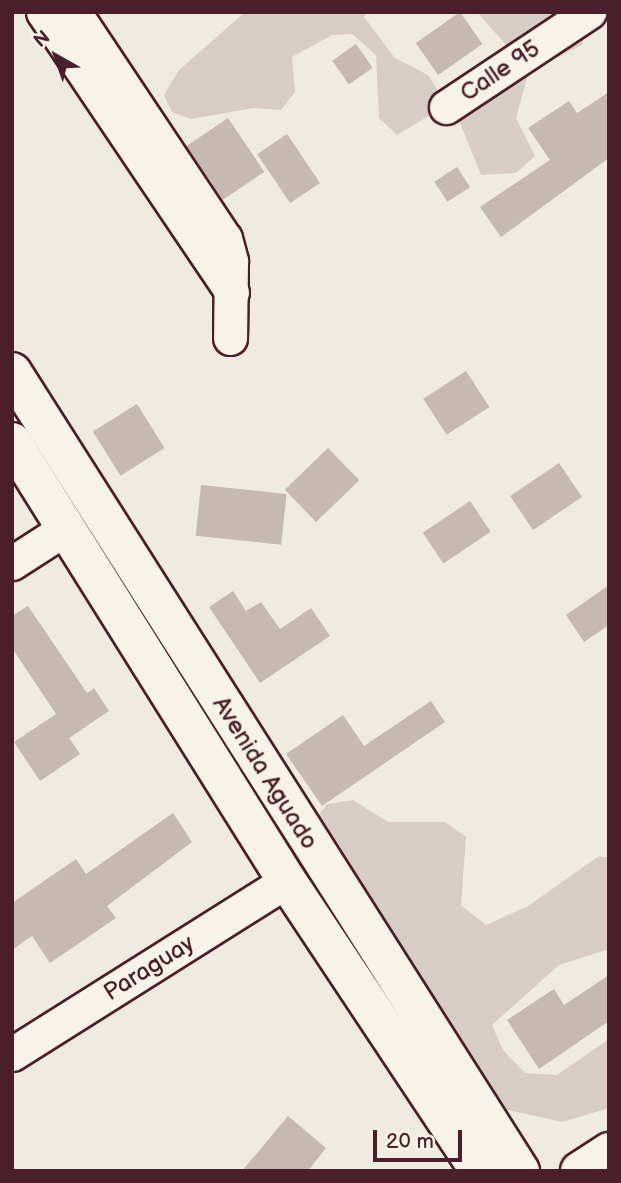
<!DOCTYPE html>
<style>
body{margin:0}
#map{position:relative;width:621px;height:1183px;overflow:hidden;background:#f0ebe0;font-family:"Balsamiq Sans",sans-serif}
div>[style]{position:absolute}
.green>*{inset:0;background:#d8cdc6}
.building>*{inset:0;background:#c6b8b3;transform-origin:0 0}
.roads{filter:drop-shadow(2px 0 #4a1f2b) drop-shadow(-2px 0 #4a1f2b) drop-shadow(0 2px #4a1f2b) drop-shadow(0 -2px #4a1f2b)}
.street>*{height:33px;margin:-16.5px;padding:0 16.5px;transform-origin:16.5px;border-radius:16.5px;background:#f7f3e8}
.secondary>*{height:38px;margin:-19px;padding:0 19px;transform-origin:19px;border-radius:19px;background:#f7f3e8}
span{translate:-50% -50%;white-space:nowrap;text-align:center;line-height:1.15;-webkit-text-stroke:7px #f7f3e8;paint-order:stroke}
.street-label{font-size:24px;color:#4a1f2b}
.frame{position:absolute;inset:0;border:14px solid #4a1f2b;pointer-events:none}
.north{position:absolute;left:21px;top:21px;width:70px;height:70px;-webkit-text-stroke:5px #f7f3e8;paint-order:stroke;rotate:320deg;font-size:19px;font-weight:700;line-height:28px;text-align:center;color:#4a1f2b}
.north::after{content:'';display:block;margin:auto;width:24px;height:32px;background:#4a1f2b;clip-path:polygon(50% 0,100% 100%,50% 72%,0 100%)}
.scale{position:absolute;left:373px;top:1130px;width:89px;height:32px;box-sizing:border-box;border:4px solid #4a1f2b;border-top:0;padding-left:9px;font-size:21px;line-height:24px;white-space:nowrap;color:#4a1f2b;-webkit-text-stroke:5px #f7f3e8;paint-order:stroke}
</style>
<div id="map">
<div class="green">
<i style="clip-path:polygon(245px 12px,367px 12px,364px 17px,395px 58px,428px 75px,441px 96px,427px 117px,397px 135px,379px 118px,376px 55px,352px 34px,332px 35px,292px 57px,295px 92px,281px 110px,254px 108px,191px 119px,172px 112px,164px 95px,179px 70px)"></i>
<i style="clip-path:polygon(477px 12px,590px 12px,582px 45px,529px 71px,516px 118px,535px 156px,516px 173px,481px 175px,460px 123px,460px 94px,506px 45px)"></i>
<i style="clip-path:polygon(353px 800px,388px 822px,445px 822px,466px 837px,461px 905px,486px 925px,528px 906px,599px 856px,609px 858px,609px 949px,559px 965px,492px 1025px,503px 1050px,525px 1073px,557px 1075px,609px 1039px,609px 1108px,562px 1122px,494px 1107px,303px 835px,327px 804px)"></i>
</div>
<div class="building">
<i style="left:460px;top:12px;width:39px;height:54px;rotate:55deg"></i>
<i style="left:356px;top:44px;width:29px;height:29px;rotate:55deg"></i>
<i style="clip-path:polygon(609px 92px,609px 158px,501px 237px,480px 207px,550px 160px,528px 128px,569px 101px,577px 113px)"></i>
<i style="left:228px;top:118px;width:65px;height:50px;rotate:56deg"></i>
<i style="left:287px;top:134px;width:59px;height:36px;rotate:56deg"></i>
<i style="left:457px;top:167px;width:24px;height:27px;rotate:57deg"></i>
<i style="left:466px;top:371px;width:43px;height:51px;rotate:57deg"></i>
<i style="left:137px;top:404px;width:52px;height:52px;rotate:58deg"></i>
<i style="left:328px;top:448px;width:45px;height:60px;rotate:46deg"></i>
<i style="left:559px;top:463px;width:41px;height:59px;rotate:56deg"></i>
<i style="left:201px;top:485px;width:86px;height:51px;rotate:6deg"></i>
<i style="left:470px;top:501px;width:37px;height:57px;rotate:56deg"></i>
<i style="clip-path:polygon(609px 585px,609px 625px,584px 642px,566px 615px)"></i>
<i style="clip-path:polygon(233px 591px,246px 611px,261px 602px,280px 629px,311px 608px,330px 636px,260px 683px,209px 607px)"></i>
<i style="clip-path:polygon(28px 606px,87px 693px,94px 688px,109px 711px,69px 738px,80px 754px,40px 781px,14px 742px,56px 714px,12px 648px,12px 616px)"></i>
<i style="clip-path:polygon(431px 701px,445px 722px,322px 806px,286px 754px,343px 715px,364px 746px)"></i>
<i style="clip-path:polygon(173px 813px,192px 842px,107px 906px,116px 918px,50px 963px,32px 936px,12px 950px,12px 903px,76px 859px,86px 874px)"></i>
<i style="clip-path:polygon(609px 975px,609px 1021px,539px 1069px,507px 1020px,554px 989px,564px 1005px)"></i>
<i style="clip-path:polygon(288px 1116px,326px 1148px,308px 1171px,242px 1171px)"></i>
</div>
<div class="roads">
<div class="street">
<i style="left:43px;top:12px;width:338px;rotate:56deg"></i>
<i style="left:74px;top:12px;width:272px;rotate:56.3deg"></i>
<i style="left:225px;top:238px;width:24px;rotate:75deg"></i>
<i style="left:231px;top:261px;width:77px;rotate:90.7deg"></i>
<i style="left:446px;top:107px;width:172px;rotate:-33.6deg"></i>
<i style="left:12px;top:563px;width:64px;rotate:-32.9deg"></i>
<i style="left:12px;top:1054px;width:325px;rotate:-32.2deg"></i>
</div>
<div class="secondary">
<i style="left:12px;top:372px;width:947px;rotate:57.55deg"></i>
<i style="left:12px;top:442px;width:518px;rotate:57.94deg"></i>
<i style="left:287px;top:881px;width:348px;rotate:56.4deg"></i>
<i style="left:580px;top:1171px;width:35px;rotate:-33deg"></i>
</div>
</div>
<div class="street-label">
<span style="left:500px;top:71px;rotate:-34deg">Calle 95</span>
<span style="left:265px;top:773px;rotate:58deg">Avenida Aguado</span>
<span style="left:149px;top:968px;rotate:-32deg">Paraguay</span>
</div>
<div class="frame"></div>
<div class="north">N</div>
<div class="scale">20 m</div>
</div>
